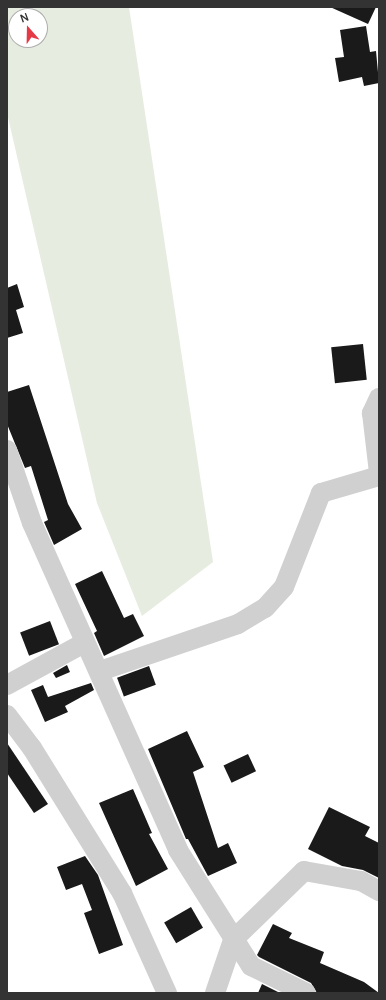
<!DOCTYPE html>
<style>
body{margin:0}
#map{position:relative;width:386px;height:1000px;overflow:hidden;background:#fff;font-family:Manrope,sans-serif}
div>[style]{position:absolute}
.green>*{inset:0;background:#e6ecdf}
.building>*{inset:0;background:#1a1a1a;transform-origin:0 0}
.minor>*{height:20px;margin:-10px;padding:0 10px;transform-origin:10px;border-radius:10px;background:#d0d0d0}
span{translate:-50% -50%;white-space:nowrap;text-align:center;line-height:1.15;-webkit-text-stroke:4px #fff;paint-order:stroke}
.frame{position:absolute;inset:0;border:8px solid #333;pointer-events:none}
.north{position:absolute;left:8px;top:8px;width:40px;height:40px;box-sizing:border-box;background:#fff;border:1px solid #adadad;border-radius:50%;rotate:340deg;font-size:11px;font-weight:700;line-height:16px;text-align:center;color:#333}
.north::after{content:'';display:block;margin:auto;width:14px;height:18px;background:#e63946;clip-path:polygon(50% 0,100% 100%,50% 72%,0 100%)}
</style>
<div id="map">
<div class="green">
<i style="clip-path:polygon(evenodd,7px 7px,129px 7px,213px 562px,142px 616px,97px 503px,7px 113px,7px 7px,16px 16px,40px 16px,40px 40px,16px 40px,16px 16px)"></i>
</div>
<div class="building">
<i style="clip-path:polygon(330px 7px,376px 7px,368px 24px)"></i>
<i style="clip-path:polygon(366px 26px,370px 52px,376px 51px,379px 83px,364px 86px,362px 77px,339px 82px,335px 58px,344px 57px,340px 30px)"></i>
<i style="clip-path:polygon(17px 284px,24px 307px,16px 310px,23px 333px,7px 338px,7px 288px)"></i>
<i style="left:363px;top:344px;width:36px;height:32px;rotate:84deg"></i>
<i style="clip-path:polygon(29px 385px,68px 504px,82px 529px,54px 545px,44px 522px,48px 520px,31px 466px,25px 468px,7px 424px,7px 392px)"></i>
<i style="clip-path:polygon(102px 571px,124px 618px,133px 614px,144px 636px,104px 656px,94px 633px,97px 631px,75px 584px)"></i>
<i style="left:50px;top:621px;width:25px;height:32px;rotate:69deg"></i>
<i style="clip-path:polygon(67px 665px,70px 672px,56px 678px,53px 673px)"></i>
<i style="left:149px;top:666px;width:20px;height:34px;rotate:70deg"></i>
<i style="clip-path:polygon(91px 683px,94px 690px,65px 706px,68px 712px,45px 722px,31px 690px,43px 685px,48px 697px)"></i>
<i style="clip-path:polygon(187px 731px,204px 767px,193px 772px,218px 848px,228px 843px,237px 863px,208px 876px,188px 839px,186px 839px,148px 749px)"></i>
<i style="clip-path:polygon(7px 743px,48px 804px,34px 813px,7px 773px)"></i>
<i style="left:248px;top:754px;width:19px;height:27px;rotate:65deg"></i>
<i style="clip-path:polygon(133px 789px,152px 833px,149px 834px,168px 869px,136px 886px,99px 803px)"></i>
<i style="clip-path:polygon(329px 807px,370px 827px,365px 836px,379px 843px,379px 878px,363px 870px,342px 866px,308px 849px)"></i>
<i style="clip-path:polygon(85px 856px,98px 875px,123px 945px,99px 954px,84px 913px,92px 910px,82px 884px,66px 890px,57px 867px)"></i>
<i style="left:191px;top:907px;width:24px;height:31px;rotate:60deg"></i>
<i style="clip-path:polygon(273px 924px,292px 933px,289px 938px,324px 952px,320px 963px,364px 982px,379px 993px,317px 993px,311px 983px,259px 957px,257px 955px)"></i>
<i style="clip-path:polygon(262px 984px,280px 993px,258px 993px)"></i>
</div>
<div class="minor">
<i style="left:379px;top:398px;width:17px;rotate:115deg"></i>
<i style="left:372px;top:413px;width:60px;rotate:83.3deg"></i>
<i style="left:7px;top:450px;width:77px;rotate:71.1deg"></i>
<i style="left:32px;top:523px;width:358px;rotate:65.9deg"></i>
<i style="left:178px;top:850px;width:137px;rotate:57.8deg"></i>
<i style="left:251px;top:966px;width:61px;rotate:26.1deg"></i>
<i style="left:100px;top:671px;width:146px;rotate:-18.8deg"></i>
<i style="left:238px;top:624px;width:31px;rotate:-31deg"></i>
<i style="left:265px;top:608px;width:28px;rotate:-48deg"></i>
<i style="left:284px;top:587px;width:101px;rotate:-68.5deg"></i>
<i style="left:321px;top:493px;width:60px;rotate:-16.3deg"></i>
<i style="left:7px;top:685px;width:88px;rotate:-28.6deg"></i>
<i style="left:7px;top:715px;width:41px;rotate:52.9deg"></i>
<i style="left:32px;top:748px;width:171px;rotate:58.2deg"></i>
<i style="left:122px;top:893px;width:110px;rotate:65.8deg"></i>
<i style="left:215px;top:993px;width:56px;rotate:-71.2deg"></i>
<i style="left:233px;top:940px;width:99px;rotate:-44.2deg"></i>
<i style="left:304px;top:871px;width:58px;rotate:10deg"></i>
<i style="left:361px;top:881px;width:21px;rotate:29deg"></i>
</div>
<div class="frame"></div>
<div class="north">N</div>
</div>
